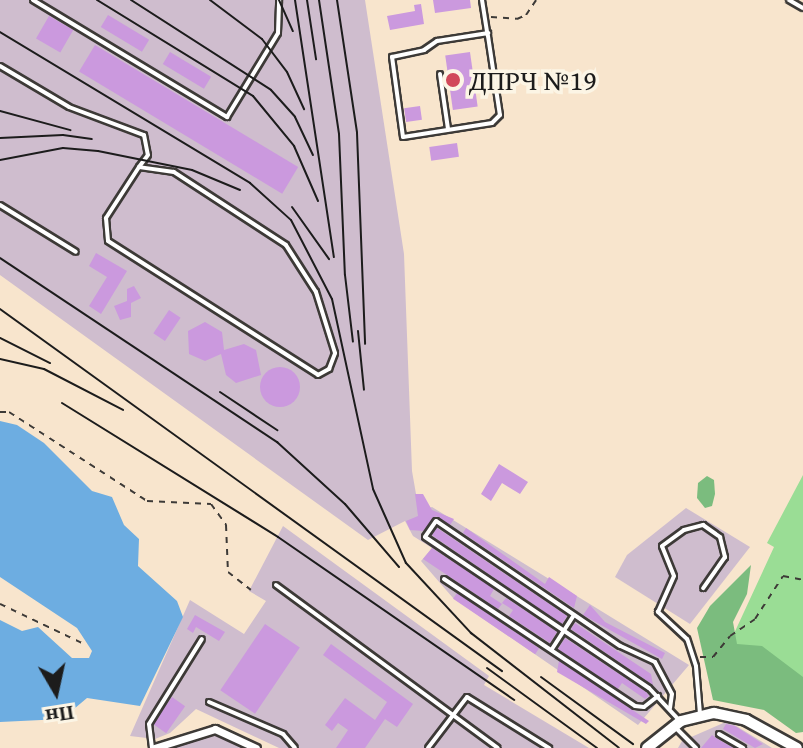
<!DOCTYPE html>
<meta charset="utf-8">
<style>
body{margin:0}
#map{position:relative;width:803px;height:748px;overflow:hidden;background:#f8e5cd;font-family:"Gentium Book Plus",serif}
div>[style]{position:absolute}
.industrial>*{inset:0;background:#cfbdce}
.green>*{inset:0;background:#9add95}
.forest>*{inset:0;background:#7bbc7e}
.water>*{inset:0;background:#6dade1}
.building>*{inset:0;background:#cb99de;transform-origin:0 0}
.round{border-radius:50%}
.path>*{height:2px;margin-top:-1px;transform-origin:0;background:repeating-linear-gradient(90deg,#3d3a37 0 6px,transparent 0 12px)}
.roads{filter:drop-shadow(2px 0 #3d3a37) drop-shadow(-2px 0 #3d3a37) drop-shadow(0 2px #3d3a37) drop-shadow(0 -2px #3d3a37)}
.service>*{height:4px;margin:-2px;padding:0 2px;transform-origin:2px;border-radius:2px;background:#fff}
.minor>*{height:7px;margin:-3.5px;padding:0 3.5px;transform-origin:3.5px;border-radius:3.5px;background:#fff}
.secondary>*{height:10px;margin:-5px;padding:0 5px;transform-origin:5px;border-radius:5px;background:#fff}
.rail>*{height:2px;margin:-1px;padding:0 1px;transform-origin:1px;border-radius:1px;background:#1c1c1c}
.dots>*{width:22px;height:22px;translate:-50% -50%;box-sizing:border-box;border:4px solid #fcf5e5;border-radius:50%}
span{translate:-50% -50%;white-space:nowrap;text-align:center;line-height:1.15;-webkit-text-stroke:7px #fcf5e5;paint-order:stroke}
.poi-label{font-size:28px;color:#1c1c1c}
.left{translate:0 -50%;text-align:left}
.north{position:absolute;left:16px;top:652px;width:80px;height:80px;-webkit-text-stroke:6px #fcf5e5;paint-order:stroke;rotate:171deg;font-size:22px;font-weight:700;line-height:32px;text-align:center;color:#1c1c1c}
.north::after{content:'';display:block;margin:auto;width:28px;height:36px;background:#1c1c1c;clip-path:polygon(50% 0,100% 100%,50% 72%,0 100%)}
</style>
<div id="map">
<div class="industrial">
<i style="clip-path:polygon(0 0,365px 0,404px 254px,412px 471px,419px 511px,432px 507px,689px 665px,638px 725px,453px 598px,421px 561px,432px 548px,413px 536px,405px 521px,368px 540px,0 275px)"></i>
<i style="clip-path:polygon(686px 508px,750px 547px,690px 624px,615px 577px,627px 555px)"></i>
<i style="clip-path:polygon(283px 526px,489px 676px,484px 685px,589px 748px,279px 748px,196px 709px,170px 733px,155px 739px,130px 736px,190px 600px,244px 634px,266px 601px,249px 591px)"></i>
<i style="clip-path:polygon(728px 721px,772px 748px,678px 748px,682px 741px)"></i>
<i style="clip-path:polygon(205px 733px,218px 734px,247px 748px,169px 748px)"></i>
</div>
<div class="green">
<i style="clip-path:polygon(803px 475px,803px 681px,725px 653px,774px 547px,767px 543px)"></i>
</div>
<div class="forest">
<i style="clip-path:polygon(707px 476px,714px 480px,715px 494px,712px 506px,705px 508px,697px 498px,698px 483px)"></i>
<i style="clip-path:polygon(751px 565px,747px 594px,733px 622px,737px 644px,762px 646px,803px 677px,803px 732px,796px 733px,764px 710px,713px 700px,697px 628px,710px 606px)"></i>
</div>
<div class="water">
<i style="clip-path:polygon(0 421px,17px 425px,44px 443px,92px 491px,112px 497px,124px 525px,139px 539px,138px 566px,177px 601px,183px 617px,140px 706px,87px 698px,62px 719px,0 722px,0 620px,22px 631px,38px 627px,72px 658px,89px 658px,92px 651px,77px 628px,0 577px)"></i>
</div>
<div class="building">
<i style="clip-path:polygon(433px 0,470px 0,471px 8px,435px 13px)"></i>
<i style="clip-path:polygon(421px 4px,424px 24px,390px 30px,387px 16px,415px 11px,414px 5px)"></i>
<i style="left:108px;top:15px;width:48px;height:14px;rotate:31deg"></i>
<i style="left:49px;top:16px;width:28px;height:26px;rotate:30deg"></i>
<i style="left:95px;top:45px;width:237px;height:31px;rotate:31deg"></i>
<i style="left:170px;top:52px;width:48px;height:14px;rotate:31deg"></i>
<i style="left:470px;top:52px;width:55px;height:25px;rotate:82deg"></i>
<i style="left:420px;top:106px;width:14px;height:16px;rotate:82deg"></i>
<i style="left:457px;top:143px;width:14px;height:28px;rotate:82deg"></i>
<i style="clip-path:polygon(96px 253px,127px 271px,101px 314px,89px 306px,107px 277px,89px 266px)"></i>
<i style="clip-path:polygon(134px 286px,141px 298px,131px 303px,131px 317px,120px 320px,114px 306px,127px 301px,127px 289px)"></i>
<i style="left:169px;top:310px;width:14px;height:28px;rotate:34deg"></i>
<i style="clip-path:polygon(205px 322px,222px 332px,224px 350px,244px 344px,256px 350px,261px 375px,236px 383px,226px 375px,221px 354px,205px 361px,189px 354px,188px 331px)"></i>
<i class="round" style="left:260px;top:367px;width:40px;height:40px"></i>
<i style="clip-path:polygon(499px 464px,528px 482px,520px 494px,502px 483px,491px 501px,481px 494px)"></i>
<i style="clip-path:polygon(415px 494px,423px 494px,432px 510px,454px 519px,450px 525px,436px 516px,423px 531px,410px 530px,406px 521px,418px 516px)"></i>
<i style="clip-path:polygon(437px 528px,567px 616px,562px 624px,436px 538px,432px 535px)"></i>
<i style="clip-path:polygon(466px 528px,545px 584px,549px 577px,577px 596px,574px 608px,463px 533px)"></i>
<i style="clip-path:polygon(432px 548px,494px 589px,490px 596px,502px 604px,498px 609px,423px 559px)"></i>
<i style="left:457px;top:593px;width:99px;height:7px;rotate:34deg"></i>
<i style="clip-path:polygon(506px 598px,557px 632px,550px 643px,509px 616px,513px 610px,502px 603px)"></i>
<i style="clip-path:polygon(590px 605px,605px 622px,665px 653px,662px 659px,583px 615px)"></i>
<i style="clip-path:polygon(195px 615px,225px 632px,219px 641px,196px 627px,193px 633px,187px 629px)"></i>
<i style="clip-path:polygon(575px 623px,651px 674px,653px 685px,571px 629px)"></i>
<i style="left:265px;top:624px;width:42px;height:80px;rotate:34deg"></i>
<i style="clip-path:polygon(565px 638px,646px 692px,649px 696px,645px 699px,622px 683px,618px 689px,558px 649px)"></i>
<i style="clip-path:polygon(331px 644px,413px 704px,397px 727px,385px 719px,365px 748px,336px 748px,348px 730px,338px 723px,332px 731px,325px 725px,345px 698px,375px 720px,387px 702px,323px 655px)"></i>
<i style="clip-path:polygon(559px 661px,649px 721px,646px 724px,557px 672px)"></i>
<i style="left:172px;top:697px;width:16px;height:33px;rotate:35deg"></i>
<i style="clip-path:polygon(726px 724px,735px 726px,763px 744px,755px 748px,723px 729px)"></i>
<i style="clip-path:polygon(712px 735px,716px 738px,733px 748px,701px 748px)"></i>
</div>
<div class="path">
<i style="left:491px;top:17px;width:26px;rotate:4deg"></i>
<i style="left:517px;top:19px;width:10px;rotate:-24deg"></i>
<i style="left:526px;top:15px;width:18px;rotate:-56deg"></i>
<i style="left:0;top:412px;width:9px"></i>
<i style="left:9px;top:412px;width:164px;rotate:32.8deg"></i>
<i style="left:147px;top:501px;width:64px;rotate:2.7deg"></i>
<i style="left:211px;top:504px;width:26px;rotate:54deg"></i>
<i style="left:226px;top:525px;width:47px;rotate:87.6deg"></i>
<i style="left:228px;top:572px;width:29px;rotate:38deg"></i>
<i style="left:0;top:604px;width:91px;rotate:25.4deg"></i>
<i style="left:700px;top:657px;width:13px"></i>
<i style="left:713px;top:657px;width:27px;rotate:-51deg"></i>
<i style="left:730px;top:636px;width:30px;rotate:-34deg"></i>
<i style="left:755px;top:619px;width:51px;rotate:-56.9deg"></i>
<i style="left:783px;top:576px;width:20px;rotate:11deg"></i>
</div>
<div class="roads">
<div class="service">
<i style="left:33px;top:0;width:227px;rotate:31.1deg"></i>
<i style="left:227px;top:117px;width:98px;rotate:-58.7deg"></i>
<i style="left:278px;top:33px;width:33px;rotate:-88deg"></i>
<i style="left:482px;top:0;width:36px;rotate:81deg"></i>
<i style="left:488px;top:36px;width:80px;rotate:81.4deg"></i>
<i style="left:500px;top:115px;width:11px;rotate:135deg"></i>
<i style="left:492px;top:123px;width:90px;rotate:171.1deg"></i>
<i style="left:403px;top:137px;width:81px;rotate:-97.8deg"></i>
<i style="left:392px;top:57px;width:33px;rotate:-12deg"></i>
<i style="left:424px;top:50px;width:16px;rotate:-35deg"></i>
<i style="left:437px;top:41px;width:52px;rotate:-8.9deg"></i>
<i style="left:789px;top:0;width:16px;rotate:30deg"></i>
<i style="left:0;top:66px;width:80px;rotate:30.7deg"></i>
<i style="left:69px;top:107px;width:80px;rotate:20.5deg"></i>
<i style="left:144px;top:135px;width:20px;rotate:79deg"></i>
<i style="left:148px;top:155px;width:15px;rotate:127deg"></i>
<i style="left:139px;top:167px;width:61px;rotate:122.9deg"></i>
<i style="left:106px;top:218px;width:23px;rotate:85deg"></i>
<i style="left:108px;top:241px;width:249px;rotate:32.5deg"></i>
<i style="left:318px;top:375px;width:13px;rotate:-29deg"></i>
<i style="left:329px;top:369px;width:17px;rotate:-69deg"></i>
<i style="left:335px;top:353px;width:64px;rotate:-107.3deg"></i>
<i style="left:316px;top:292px;width:56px;rotate:-122.6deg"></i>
<i style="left:286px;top:245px;width:134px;rotate:-146.9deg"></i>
<i style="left:174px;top:172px;width:35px;rotate:-172deg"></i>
<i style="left:440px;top:74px;width:56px;rotate:81.7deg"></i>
<i style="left:0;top:205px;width:89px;rotate:31.7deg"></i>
<i style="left:444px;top:579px;width:229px;rotate:33.6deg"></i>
<i style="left:635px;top:706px;width:9px;rotate:6deg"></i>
<i style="left:644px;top:707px;width:18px;rotate:-38deg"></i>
<i style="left:276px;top:585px;width:275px;rotate:36.3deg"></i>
<i style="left:552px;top:649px;width:40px;rotate:-57.1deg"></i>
<i style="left:209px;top:702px;width:81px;rotate:23.4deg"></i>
<i style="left:283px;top:734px;width:18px;rotate:49deg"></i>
<i style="left:670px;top:708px;width:14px;rotate:-82deg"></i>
<i style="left:672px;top:694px;width:36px;rotate:-118deg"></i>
<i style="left:655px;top:662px;width:38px;rotate:-155deg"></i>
<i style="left:620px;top:646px;width:222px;rotate:-145.8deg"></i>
<i style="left:436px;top:521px;width:19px;rotate:125deg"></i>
<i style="left:425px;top:537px;width:270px;rotate:34deg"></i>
<i style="left:649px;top:688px;width:44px;rotate:46.8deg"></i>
<i style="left:700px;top:714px;width:48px;rotate:-94.8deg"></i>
<i style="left:696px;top:666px;width:28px;rotate:-108deg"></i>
<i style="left:687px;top:639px;width:40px;rotate:-137deg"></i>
<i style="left:658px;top:612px;width:39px;rotate:-66deg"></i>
<i style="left:674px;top:576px;width:32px;rotate:-112deg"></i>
<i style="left:662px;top:546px;width:27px;rotate:-36deg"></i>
<i style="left:684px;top:530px;width:20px;rotate:-15deg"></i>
<i style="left:703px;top:525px;width:21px;rotate:35deg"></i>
<i style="left:720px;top:537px;width:21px;rotate:76deg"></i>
<i style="left:725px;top:557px;width:38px;rotate:125deg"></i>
<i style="left:675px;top:727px;width:30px;rotate:45deg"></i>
<i style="left:719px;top:734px;width:28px;rotate:30deg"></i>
<i style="left:152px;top:748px;width:24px;rotate:-97deg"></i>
<i style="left:149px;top:724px;width:100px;rotate:-58.1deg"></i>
<i style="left:428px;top:748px;width:64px;rotate:-52.6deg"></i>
<i style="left:467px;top:697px;width:97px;rotate:31.9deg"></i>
</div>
<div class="minor">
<i style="left:154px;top:748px;width:64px;rotate:-17.3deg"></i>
<i style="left:215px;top:729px;width:45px;rotate:24.9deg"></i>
</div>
<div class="secondary">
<i style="left:647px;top:748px;width:43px;rotate:-38.5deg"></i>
<i style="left:681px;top:721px;width:34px;rotate:-14deg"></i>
<i style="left:714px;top:713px;width:33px;rotate:12deg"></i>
<i style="left:746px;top:720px;width:58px;rotate:28.8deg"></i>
</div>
</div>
<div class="rail">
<i style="left:97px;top:0;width:183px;rotate:31.6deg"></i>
<i style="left:253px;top:96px;width:65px;rotate:50.6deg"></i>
<i style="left:294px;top:146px;width:60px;rotate:66.4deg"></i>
<i style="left:131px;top:0;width:166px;rotate:32.7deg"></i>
<i style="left:271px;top:90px;width:36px;rotate:48deg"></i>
<i style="left:295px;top:117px;width:42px;rotate:64.7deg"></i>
<i style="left:210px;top:0;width:65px;rotate:36.9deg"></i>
<i style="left:262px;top:39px;width:41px;rotate:52.9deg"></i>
<i style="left:287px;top:72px;width:41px;rotate:65.3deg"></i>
<i style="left:279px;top:0;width:34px;rotate:66deg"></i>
<i style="left:295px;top:0;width:260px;rotate:81.4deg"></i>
<i style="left:307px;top:0;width:60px;rotate:81.3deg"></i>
<i style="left:319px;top:0;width:135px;rotate:81.5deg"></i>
<i style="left:339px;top:134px;width:141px;rotate:87.6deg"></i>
<i style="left:345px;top:275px;width:67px;rotate:83.2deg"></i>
<i style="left:337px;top:0;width:134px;rotate:81.4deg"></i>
<i style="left:357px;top:133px;width:211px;rotate:87.8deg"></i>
<i style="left:0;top:32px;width:292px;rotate:31.1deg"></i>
<i style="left:250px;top:183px;width:55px;rotate:42.1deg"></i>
<i style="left:291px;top:220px;width:89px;rotate:62.6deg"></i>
<i style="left:332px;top:299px;width:194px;rotate:77.8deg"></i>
<i style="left:373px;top:489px;width:81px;rotate:66deg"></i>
<i style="left:406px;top:563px;width:96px;rotate:47.1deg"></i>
<i style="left:471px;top:633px;width:187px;rotate:37.8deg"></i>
<i style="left:0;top:111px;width:73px;rotate:15.2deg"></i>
<i style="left:0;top:138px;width:63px;rotate:-2.7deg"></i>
<i style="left:63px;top:135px;width:29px;rotate:8deg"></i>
<i style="left:0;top:160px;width:64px;rotate:-10.8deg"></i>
<i style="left:63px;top:148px;width:35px;rotate:5deg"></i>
<i style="left:98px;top:151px;width:96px;rotate:11.4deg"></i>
<i style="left:192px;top:170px;width:52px;rotate:22.6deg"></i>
<i style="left:292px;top:207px;width:64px;rotate:54.6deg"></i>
<i style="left:0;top:258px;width:333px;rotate:33.6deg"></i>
<i style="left:277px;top:442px;width:92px;rotate:42.4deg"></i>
<i style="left:345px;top:504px;width:83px;rotate:49.4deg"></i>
<i style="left:0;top:309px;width:619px;rotate:35.8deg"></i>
<i style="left:358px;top:331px;width:59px;rotate:84.2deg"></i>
<i style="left:0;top:338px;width:56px;rotate:26.6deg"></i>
<i style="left:0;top:359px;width:45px;rotate:12.8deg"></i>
<i style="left:44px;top:369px;width:89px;rotate:27.4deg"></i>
<i style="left:220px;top:392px;width:69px;rotate:33.7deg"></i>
<i style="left:62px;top:403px;width:254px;rotate:31.8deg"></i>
<i style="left:278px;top:537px;width:287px;rotate:34.6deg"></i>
<i style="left:487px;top:668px;width:136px;rotate:36deg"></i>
<i style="left:541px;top:677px;width:114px;rotate:36.1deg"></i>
</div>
<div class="dots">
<i style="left:453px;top:80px;background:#d1495b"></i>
</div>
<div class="poi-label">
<span class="left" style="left:469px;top:80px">ДПРЧ №19</span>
</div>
<div class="north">Пн</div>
</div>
